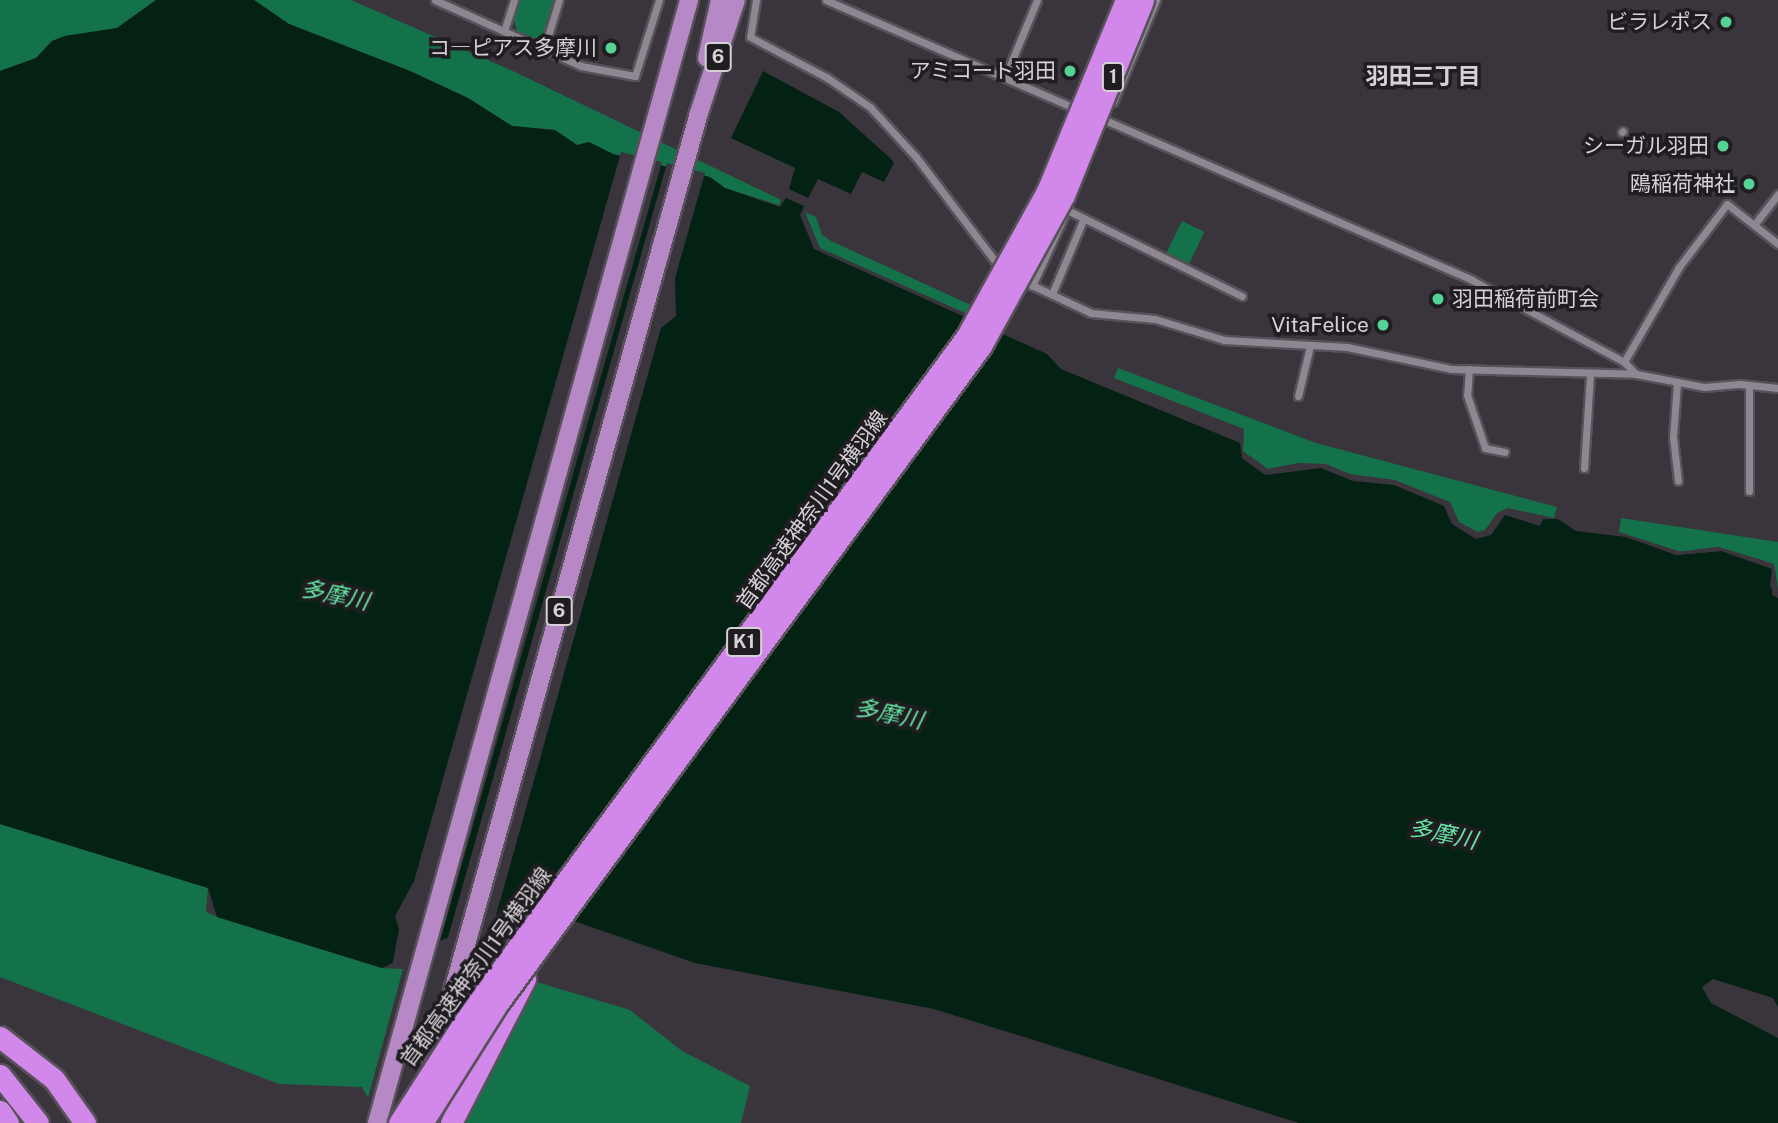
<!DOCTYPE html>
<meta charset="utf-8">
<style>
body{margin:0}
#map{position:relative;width:1778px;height:1123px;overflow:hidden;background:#3a343c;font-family:"Public Sans","Noto Sans JP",sans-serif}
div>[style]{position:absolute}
.green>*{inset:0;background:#13724a;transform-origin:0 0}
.water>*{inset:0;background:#032213}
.pier>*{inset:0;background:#3a343c}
.roads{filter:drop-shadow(2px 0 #575259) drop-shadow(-2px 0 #575259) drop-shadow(0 2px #575259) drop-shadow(0 -2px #575259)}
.street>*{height:7px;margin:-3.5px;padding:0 3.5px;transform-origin:3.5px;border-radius:3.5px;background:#8e8791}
.primary>*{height:18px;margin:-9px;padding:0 9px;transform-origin:9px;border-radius:9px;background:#b788c6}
.highway>*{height:21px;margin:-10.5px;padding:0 10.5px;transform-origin:10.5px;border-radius:10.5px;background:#d288ea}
.bridges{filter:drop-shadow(2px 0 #575259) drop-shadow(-2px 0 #575259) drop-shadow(0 2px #575259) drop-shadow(0 -2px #575259)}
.highway-bridge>*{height:21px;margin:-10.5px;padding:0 10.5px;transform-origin:10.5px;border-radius:10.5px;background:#d288ea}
.dots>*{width:19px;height:19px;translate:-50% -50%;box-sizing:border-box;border:4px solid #201d21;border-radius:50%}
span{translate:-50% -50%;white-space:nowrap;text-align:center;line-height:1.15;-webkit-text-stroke:7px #201d21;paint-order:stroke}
.shield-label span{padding:2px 5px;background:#201d21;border:2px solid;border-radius:5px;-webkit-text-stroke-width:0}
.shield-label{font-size:19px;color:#d6d1d7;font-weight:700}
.poi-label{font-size:21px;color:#d6d1d7}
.right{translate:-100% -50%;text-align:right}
.left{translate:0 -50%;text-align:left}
.street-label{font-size:21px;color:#d6d1d7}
.neighbourhood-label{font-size:23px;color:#d6d1d7;font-weight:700}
.water-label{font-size:23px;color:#64e6a5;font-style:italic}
</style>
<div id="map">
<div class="green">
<i style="clip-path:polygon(0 0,156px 0,117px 28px,65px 36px,52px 41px,36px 58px,0 71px)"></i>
<i style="clip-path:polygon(254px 0,351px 0,515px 72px,781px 200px,779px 205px,725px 188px,710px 177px,613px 154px,589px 142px,577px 145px,555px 130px,512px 126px,468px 98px,410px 71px,289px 24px)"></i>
<i style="clip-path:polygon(520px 0,555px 0,544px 35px,536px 39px,517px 31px,514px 20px)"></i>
<i style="clip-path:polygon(805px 212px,816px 217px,822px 235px,831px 241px,986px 312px,983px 321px,820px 248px)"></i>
<i style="left:1182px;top:221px;width:25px;height:35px;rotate:26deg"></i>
<i style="clip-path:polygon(1118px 368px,1316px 443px,1557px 507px,1554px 518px,1508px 508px,1497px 513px,1485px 530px,1478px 532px,1459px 522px,1450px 502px,1395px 480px,1350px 474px,1326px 464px,1298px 463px,1268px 469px,1243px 451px,1244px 429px,1114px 378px)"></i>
<i style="clip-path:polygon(1621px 518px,1778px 542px,1778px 590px,1774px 564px,1718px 547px,1681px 552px,1619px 532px)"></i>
<i style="clip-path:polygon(0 824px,208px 888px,206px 912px,217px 917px,382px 968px,403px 969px,368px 1098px,362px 1087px,279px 1084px,0 977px)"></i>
<i style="clip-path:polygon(533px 981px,630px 1010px,682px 1051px,750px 1086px,741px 1123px,452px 1123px)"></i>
</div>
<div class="water">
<i style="clip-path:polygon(156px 0,254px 0,289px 24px,410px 71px,468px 98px,512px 126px,555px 130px,577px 145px,589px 142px,613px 154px,710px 177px,725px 188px,780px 207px,786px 198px,804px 206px,800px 215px,814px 249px,1047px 354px,1061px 369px,1240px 443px,1242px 458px,1265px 475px,1321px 468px,1353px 481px,1394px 485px,1444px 506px,1452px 524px,1476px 539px,1491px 535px,1505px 515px,1540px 526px,1543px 519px,1558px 519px,1576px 531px,1626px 537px,1676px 555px,1721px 551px,1772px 569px,1770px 586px,1778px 598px,1778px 1007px,1773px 998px,1713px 979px,1702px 987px,1711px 1003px,1778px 1038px,1778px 1123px,1299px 1123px,934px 1009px,695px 963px,522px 903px,382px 968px,217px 917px,208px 888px,0 824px,0 71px,36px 58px,52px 41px,65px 36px,117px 28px)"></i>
<i style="clip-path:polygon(763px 71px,839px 112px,891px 159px,894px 163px,884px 182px,862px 172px,851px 194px,818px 179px,808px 198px,789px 189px,795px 168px,731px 138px)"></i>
</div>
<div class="pier">
<i style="clip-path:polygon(621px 152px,662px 162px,439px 945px,392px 967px,399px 929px,395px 916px,414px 881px)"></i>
<i style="clip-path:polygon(667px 163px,705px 173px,675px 278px,676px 316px,661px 328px,495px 919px,447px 941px)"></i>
<i style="clip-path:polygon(1619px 532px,1677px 552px,1718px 547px,1768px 562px,1775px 568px,1778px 598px,1772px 595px,1772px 569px,1766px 565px,1721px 551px,1676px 555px)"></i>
</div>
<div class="roads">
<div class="street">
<i style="left:435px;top:0;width:160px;rotate:24.3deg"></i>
<i style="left:581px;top:66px;width:55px;rotate:10.5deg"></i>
<i style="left:635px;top:76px;width:80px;rotate:-72.5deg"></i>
<i style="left:756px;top:0;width:37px;rotate:99deg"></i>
<i style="left:750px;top:37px;width:86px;rotate:27.8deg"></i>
<i style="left:826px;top:77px;width:53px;rotate:34.3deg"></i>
<i style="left:870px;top:107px;width:68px;rotate:47.4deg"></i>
<i style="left:916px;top:157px;width:141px;rotate:52.8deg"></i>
<i style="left:826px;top:0;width:274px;rotate:23.5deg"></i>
<i style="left:504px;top:31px;width:33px;rotate:-72deg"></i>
<i style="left:544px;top:49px;width:51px;rotate:-73deg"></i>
<i style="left:1005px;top:77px;width:83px;rotate:-67.4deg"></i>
<i style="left:1113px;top:102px;width:111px;rotate:-67.1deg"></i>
<i style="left:1098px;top:117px;width:408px;rotate:23.5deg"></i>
<i style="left:1472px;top:280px;width:173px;rotate:28.3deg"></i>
<i style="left:1624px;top:362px;width:17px;rotate:45deg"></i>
<i style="left:1622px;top:132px;width:1px;rotate:-45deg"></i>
<i style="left:1067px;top:210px;width:195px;rotate:26.2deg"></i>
<i style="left:1754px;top:225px;width:39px;rotate:-52deg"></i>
<i style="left:1021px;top:280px;width:77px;rotate:25.2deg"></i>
<i style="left:1091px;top:313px;width:64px;rotate:5.4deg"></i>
<i style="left:1155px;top:319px;width:72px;rotate:16.9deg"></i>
<i style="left:1224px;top:340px;width:123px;rotate:3.3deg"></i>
<i style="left:1347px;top:347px;width:106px;rotate:11.9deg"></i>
<i style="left:1451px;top:369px;width:185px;rotate:1.5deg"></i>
<i style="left:1636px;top:374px;width:69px;rotate:10.8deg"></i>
<i style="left:1704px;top:387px;width:36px;rotate:-5deg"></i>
<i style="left:1740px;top:384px;width:38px;rotate:6deg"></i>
<i style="left:1032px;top:286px;width:77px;rotate:-65.4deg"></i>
<i style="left:1052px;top:294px;width:82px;rotate:-67.2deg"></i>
<i style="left:1624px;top:362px;width:110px;rotate:-59.9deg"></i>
<i style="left:1679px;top:267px;width:79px;rotate:-52.7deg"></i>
<i style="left:1727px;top:204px;width:65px;rotate:38.1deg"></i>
<i style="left:1469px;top:369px;width:26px;rotate:94deg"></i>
<i style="left:1467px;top:395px;width:56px;rotate:71.2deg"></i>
<i style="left:1485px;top:448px;width:20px;rotate:11deg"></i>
<i style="left:1677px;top:383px;width:54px;rotate:94.2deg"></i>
<i style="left:1673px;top:437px;width:44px;rotate:83.5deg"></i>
<i style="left:1298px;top:396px;width:51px;rotate:-76.5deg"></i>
<i style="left:1584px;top:468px;width:93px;rotate:-86.3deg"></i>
<i style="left:1749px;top:491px;width:106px;rotate:-90deg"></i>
</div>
<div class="primary">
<i style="left:707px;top:58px;width:59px;rotate:-77.4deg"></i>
<i style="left:432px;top:1066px;width:990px;rotate:-74.35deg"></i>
<i style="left:699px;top:113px;width:119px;rotate:-71.9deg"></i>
<i style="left:377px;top:1123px;width:1166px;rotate:-74.47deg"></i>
</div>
<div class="highway">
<i style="left:0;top:1037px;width:68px;rotate:37.9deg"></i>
<i style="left:54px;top:1079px;width:54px;rotate:54.8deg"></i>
<i style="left:0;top:1075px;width:61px;rotate:51.6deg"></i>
<i style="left:0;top:1111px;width:14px;rotate:56deg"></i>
<i style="left:451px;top:1123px;width:162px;rotate:-62.8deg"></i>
</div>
</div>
<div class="bridges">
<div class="highway-bridge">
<i style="left:399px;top:1123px;width:137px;rotate:-57.2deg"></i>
<i style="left:473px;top:1008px;width:834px;rotate:-53.68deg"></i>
<i style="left:967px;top:336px;width:168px;rotate:-61.1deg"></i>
<i style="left:1048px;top:189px;width:204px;rotate:-67.6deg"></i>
<i style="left:422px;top:1123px;width:142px;rotate:-57.7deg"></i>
<i style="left:498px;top:1003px;width:815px;rotate:-53.68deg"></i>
<i style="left:981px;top:346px;width:172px;rotate:-61.2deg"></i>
<i style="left:1064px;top:195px;width:210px;rotate:-67.9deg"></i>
</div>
</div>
<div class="dots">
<i style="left:1726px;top:22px;background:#54d395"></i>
<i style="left:611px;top:48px;background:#54d395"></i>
<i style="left:1070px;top:71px;background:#54d395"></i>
<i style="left:1723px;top:146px;background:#54d395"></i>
<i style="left:1749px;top:184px;background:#54d395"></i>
<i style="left:1438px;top:299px;background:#54d395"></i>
<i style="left:1383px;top:325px;background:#54d395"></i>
</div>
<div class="shield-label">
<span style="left:718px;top:57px">6</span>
<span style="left:1113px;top:77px">1</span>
<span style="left:559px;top:611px">6</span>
<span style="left:744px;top:642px">K1</span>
</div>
<div class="poi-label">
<span class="right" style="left:1712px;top:22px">ビラレポス</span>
<span class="right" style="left:597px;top:48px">コ―ピアス多摩川</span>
<span class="right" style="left:1056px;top:71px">アミコート羽田</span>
<span class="right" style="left:1709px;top:146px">シーガル羽田</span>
<span class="right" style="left:1735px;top:184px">鴎稲荷神社</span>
<span class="left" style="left:1452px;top:299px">羽田稲荷前町会</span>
<span class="right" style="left:1369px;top:325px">VitaFelice</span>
</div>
<div class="street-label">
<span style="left:812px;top:510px;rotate:-54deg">首都高速神奈川1号横羽線</span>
<span style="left:476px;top:967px;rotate:-54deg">首都高速神奈川1号横羽線</span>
</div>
<div class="neighbourhood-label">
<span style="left:1423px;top:76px">羽田三丁目</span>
</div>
<div class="water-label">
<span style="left:335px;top:595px;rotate:12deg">多摩川</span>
<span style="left:889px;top:714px;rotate:12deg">多摩川</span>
<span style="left:1443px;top:834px;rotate:12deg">多摩川</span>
</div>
</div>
